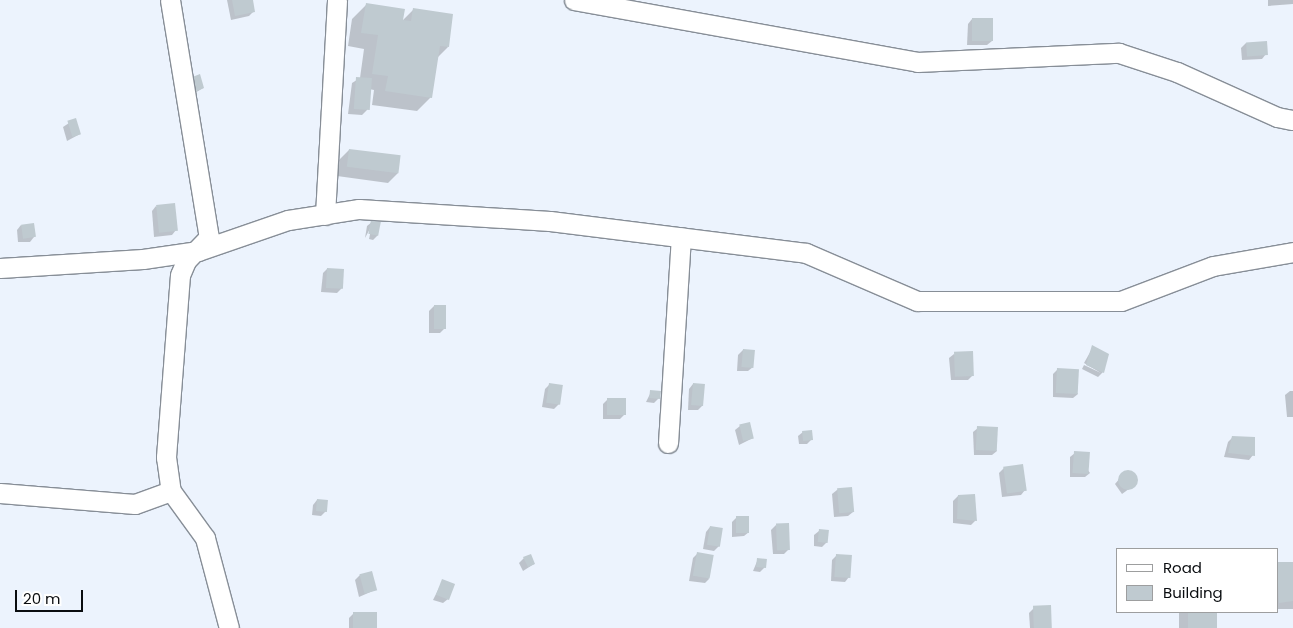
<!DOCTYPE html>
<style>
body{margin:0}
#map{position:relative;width:1293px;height:628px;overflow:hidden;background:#ecf3fd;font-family:Poppins,sans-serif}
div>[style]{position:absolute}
.shadow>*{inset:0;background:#0003;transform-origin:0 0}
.building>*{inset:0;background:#bfcad0;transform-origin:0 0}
.round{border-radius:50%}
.roads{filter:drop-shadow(1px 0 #878e97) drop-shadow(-1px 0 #878e97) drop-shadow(0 1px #878e97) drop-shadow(0 -1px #878e97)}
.street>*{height:19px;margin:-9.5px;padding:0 9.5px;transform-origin:9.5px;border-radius:9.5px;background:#fff}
span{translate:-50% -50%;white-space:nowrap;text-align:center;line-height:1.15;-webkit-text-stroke:4.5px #fff;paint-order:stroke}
.legend{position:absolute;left:1116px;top:548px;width:162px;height:65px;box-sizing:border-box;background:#fff;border:1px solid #9d9e9f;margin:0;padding:6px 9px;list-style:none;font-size:15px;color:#0a0d10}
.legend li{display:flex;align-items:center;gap:10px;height:25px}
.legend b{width:25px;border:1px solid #9d9e9f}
.scale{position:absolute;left:15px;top:590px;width:68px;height:22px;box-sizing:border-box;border:2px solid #0a0d10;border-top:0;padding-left:6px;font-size:15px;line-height:18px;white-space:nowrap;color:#0a0d10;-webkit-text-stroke:4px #fff;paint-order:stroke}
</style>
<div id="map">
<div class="shadow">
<i style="clip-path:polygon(227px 0,252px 0,254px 11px,249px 16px,231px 20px)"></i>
<i style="clip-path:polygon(1268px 0,1293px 0,1293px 4px,1268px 6px)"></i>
<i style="clip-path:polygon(366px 5px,402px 21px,414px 9px,448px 47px,437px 58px,431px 97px,417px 111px,372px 105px,374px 90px,369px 89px,367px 110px,362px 115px,348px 114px,352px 83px,360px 78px,364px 49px,348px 46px,352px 19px)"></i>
<i style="clip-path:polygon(972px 19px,992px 41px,987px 45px,967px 45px,968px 24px)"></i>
<i style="clip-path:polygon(1246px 43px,1266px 54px,1262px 59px,1242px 60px,1241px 48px)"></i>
<i style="clip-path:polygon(199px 76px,203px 88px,190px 96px)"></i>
<i style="clip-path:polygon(75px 119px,80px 134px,67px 141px,63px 127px)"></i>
<i style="clip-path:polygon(349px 150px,398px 173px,388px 183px,337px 176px,339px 160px)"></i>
<i style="clip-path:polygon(156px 206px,176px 230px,172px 235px,154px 237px,152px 211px)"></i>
<i style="clip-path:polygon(372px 222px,378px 235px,373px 240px,369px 239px,372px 225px,365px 238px,367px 226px)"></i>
<i style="clip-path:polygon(21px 225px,34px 237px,30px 242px,18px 242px,17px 230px)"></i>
<i style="clip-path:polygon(327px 269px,342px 288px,337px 293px,321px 292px,323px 273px)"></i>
<i style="clip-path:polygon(434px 306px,444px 329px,440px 333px,429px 333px,429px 311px)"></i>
<i style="clip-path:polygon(1093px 347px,1107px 354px,1103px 372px,1098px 377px,1082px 369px,1084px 365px,1101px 373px,1084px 363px)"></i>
<i style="clip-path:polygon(743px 350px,753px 367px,748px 371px,737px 371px,738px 355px)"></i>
<i style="clip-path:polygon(954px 354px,973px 375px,968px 380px,951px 380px,949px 358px)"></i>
<i style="clip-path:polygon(1058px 369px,1078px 394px,1073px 398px,1053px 397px,1053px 374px)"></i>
<i style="clip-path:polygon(693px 384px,703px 405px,698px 410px,688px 410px,689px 389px)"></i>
<i style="clip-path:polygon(549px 385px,559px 404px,554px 409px,542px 407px,545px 389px)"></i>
<i style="clip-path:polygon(1290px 391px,1293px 391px,1293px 417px,1287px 417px,1285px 395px)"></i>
<i style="clip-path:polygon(651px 392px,659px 398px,654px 403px,646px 402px)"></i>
<i style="clip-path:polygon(608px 399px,625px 414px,620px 419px,603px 419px,603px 404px)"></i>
<i style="clip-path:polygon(740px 426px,753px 438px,739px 445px,735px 430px)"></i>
<i style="clip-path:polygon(978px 428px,997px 451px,992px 455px,974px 455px,973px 432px)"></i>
<i style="clip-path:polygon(803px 432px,812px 439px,807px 444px,799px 444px,798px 436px)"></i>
<i style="clip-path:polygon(1233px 437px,1253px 455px,1249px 460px,1224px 457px,1228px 442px)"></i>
<i style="clip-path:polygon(1075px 453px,1090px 473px,1085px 477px,1070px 477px,1070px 457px)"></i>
<i style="clip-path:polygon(1004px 468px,1025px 490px,1021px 495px,1002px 497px,999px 473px)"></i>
<i style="clip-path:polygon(1125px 472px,1136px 477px,1137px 483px,1122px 494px,1115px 484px)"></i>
<i style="clip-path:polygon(851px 489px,853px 512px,848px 516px,834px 517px,832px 494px,837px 490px)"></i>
<i style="clip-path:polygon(958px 496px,976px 520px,971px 525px,953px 523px,953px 501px)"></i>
<i style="clip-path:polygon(317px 500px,326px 511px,321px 516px,312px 515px,313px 505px)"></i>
<i style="clip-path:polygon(737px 517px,749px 532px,744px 536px,732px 537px,732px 522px)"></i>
<i style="clip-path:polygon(776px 525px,789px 549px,784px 554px,773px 554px,771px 530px)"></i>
<i style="clip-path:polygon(710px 527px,719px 546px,714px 551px,703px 549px,706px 532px)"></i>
<i style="clip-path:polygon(819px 531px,827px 542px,822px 547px,814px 546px,814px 535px)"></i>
<i style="clip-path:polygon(698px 553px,709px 579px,705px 583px,689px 581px,693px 558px)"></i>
<i style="clip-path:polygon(836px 556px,849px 577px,845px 582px,831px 581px,832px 560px)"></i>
<i style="clip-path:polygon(524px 558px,534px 564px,523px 571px,519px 563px)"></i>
<i style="clip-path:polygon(758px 559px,765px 567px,760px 572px,753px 571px)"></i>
<i style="left:1293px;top:563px;width:46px;height:16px;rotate:90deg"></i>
<i style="clip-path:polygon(360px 575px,375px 590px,359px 597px,355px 580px)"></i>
<i style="clip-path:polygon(443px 580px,448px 599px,443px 603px,433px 600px)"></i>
<i style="clip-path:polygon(1034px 608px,1051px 628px,1030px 628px,1029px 613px)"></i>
<i style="left:1179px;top:612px;width:37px;height:16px"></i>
<i style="clip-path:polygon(353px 614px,376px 628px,349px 628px,349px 618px)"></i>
</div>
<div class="building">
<i style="clip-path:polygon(232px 0,253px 0,255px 12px,235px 16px)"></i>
<i style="clip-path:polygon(366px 3px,405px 9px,403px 20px,411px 21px,413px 8px,453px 14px,449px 47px,440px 46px,432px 98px,385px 91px,388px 76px,372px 74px,378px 35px,361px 33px)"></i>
<i style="left:972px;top:18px;width:21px;height:23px"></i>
<i style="left:1267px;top:41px;width:14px;height:21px;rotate:86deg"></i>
<i style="clip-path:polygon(200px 74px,204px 88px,195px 92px,190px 78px)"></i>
<i style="left:356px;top:77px;width:16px;height:32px;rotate:4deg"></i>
<i style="left:76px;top:118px;width:17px;height:9px;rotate:73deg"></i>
<i style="left:349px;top:149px;width:52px;height:18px;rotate:7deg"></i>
<i style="left:175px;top:203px;width:28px;height:19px;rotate:84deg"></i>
<i style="left:371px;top:220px;width:10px;height:14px;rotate:11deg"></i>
<i style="left:34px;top:223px;width:14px;height:13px;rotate:82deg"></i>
<i style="left:327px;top:268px;width:17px;height:20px;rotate:3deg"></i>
<i style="left:434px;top:305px;width:12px;height:24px"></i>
<i style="clip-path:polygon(1092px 345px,1109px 354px,1104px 373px,1086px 365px)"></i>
<i style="left:743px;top:349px;width:12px;height:18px;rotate:5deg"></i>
<i style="left:973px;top:351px;width:25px;height:19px;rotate:88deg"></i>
<i style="left:1057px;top:368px;width:22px;height:25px;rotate:3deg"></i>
<i style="left:549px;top:383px;width:14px;height:20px;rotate:8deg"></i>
<i style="left:693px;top:383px;width:12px;height:22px;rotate:5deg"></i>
<i style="left:650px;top:390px;width:11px;height:8px;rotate:5deg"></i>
<i style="left:607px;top:398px;width:19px;height:17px"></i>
<i style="left:750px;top:422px;width:17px;height:11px;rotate:77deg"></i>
<i style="left:977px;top:426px;width:21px;height:24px;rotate:3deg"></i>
<i style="left:812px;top:430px;width:10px;height:10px;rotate:84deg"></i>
<i style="clip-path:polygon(1232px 436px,1255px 437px,1255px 456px,1228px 453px)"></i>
<i style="left:1074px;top:451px;width:16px;height:22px;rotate:4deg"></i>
<i style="left:1023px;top:464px;width:27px;height:20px;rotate:82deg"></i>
<i class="round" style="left:1118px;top:470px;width:20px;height:20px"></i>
<i style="left:852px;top:487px;width:25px;height:15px;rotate:85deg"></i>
<i style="clip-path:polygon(975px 494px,977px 521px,957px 519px,958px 495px)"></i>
<i style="left:317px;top:499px;width:11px;height:12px;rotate:5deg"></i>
<i style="left:736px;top:516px;width:13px;height:17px"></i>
<i style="left:789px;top:523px;width:27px;height:13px;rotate:88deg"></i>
<i style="left:710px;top:526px;width:13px;height:19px;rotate:9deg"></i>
<i style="left:819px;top:529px;width:10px;height:13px;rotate:6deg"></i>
<i style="left:697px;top:552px;width:17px;height:24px;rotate:10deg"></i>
<i style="clip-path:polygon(531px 554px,535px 564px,528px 567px,523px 557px)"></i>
<i style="left:836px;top:554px;width:16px;height:23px;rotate:4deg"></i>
<i style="left:757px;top:558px;width:10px;height:9px;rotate:6deg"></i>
<i style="clip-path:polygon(1277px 562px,1293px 562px,1293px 601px,1279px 603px)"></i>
<i style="left:372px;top:571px;width:20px;height:13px;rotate:75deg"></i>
<i style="left:442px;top:579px;width:14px;height:17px;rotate:21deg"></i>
<i style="left:1051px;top:605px;width:23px;height:18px;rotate:88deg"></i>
<i style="left:353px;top:612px;width:24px;height:16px"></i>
<i style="left:1188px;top:612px;width:29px;height:16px"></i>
</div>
<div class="roads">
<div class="street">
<i style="left:170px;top:0;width:240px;rotate:80.7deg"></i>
<i style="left:209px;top:237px;width:33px;rotate:134deg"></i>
<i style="left:186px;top:261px;width:15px;rotate:113deg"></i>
<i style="left:180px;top:275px;width:183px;rotate:94.4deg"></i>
<i style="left:166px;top:457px;width:34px;rotate:82deg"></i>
<i style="left:171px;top:491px;width:58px;rotate:54.1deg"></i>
<i style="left:205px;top:538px;width:93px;rotate:75.1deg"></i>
<i style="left:574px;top:0;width:349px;rotate:10.2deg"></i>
<i style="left:917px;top:62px;width:202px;rotate:-2.6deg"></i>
<i style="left:1119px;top:53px;width:61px;rotate:18.1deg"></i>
<i style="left:1177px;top:72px;width:110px;rotate:24.2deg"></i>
<i style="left:1277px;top:117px;width:16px;rotate:11deg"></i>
<i style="left:325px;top:215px;width:215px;rotate:-86.8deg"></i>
<i style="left:0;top:268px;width:143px;rotate:-3.6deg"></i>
<i style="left:143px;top:259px;width:56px;rotate:-8.3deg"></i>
<i style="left:198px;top:251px;width:95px;rotate:-19deg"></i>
<i style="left:288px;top:220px;width:72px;rotate:-8.8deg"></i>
<i style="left:359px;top:209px;width:191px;rotate:3.6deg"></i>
<i style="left:550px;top:221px;width:258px;rotate:7.1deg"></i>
<i style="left:806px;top:253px;width:121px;rotate:23.4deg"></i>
<i style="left:917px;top:301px;width:204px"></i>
<i style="left:1121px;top:301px;width:98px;rotate:-20.8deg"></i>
<i style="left:1213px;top:266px;width:81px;rotate:-9.9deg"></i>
<i style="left:668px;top:443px;width:206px;rotate:-86.4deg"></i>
<i style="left:0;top:493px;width:135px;rotate:4.7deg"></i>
<i style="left:135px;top:504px;width:38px;rotate:-20deg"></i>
</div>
</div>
<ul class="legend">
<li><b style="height:6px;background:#fff"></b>Road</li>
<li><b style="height:14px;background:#bfcad0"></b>Building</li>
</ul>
<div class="scale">20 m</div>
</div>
